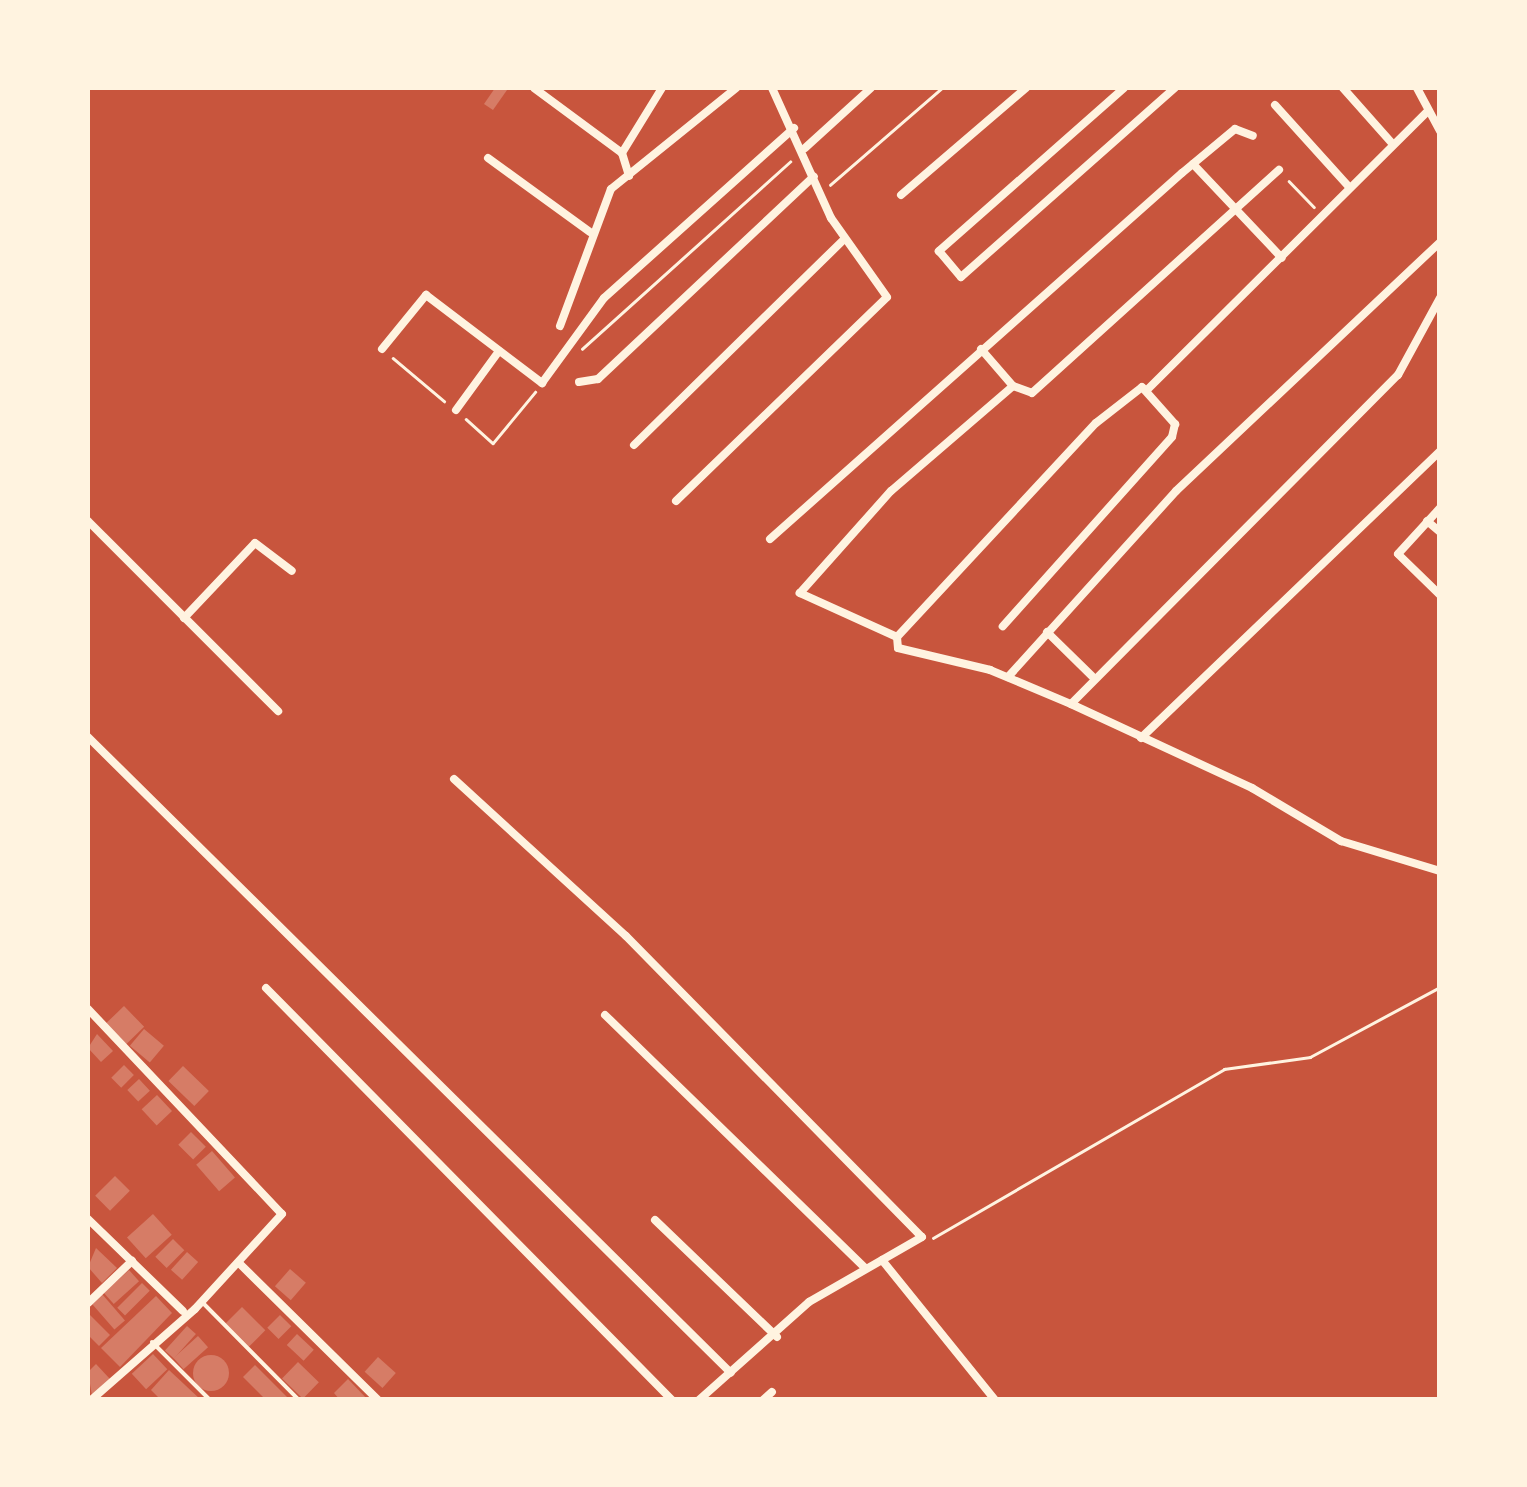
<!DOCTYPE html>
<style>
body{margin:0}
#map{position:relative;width:1527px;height:1487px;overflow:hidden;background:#c8553d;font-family:"Noto Sans",sans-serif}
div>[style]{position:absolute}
.building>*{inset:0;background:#d67c66;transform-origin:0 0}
.round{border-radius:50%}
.path>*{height:2.5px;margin:-1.25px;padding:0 1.25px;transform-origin:1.25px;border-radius:1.25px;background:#fff3e0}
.service>*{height:4px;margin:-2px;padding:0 2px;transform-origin:2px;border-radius:2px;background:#fff3e0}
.minor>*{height:8px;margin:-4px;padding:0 4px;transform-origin:4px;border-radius:4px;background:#fff3e0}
span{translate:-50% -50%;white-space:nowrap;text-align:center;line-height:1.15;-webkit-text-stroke:8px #fff3e0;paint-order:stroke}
.frame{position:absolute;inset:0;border:90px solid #fff3e0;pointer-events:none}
</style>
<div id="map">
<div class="building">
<i style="clip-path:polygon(495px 88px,507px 90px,493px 110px,484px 104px)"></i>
<i style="left:124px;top:1006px;width:29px;height:25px;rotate:46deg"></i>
<i style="left:144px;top:1029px;width:26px;height:22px;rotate:40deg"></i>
<i style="clip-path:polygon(97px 1034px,113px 1051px,101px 1062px,88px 1048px)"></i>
<i style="left:124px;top:1065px;width:14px;height:18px;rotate:45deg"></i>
<i style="left:183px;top:1066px;width:36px;height:21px;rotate:44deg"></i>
<i style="left:139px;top:1079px;width:16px;height:16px;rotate:47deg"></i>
<i style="left:157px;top:1095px;width:22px;height:21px;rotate:47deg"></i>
<i style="left:191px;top:1132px;width:21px;height:18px;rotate:45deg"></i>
<i style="left:212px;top:1151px;width:35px;height:21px;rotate:49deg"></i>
<i style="left:115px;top:1176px;width:21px;height:28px;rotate:45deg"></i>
<i style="left:153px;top:1214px;width:28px;height:35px;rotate:48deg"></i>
<i style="left:173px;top:1239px;width:16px;height:25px;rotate:45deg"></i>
<i style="clip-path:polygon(96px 1248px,117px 1268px,102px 1283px,88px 1267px)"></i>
<i style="left:187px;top:1252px;width:15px;height:24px;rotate:42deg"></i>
<i style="left:290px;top:1269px;width:21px;height:23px;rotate:41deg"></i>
<i style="left:129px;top:1270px;width:15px;height:34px;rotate:48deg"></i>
<i style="left:142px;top:1283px;width:11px;height:35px;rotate:45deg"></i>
<i style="left:102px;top:1294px;width:35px;height:14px;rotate:49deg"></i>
<i style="clip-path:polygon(156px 1296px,172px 1313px,120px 1367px,101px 1348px)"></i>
<i style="left:242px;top:1307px;width:33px;height:23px;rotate:45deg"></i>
<i style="clip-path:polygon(88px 1313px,110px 1335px,99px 1346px,88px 1335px)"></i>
<i style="left:280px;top:1315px;width:16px;height:18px;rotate:45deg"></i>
<i style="left:187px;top:1326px;width:12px;height:33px;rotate:42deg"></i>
<i style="left:297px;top:1334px;width:23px;height:15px;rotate:43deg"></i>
<i style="left:198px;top:1336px;width:15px;height:33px;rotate:48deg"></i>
<i style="left:153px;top:1354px;width:21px;height:29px;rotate:47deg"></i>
<i class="round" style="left:193px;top:1355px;width:36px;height:36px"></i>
<i style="left:378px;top:1357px;width:24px;height:20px;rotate:42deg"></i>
<i style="left:298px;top:1362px;width:29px;height:23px;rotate:44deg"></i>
<i style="clip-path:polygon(96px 1364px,110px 1379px,92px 1396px,88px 1372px)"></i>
<i style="clip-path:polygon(255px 1365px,290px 1400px,266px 1400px,243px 1377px)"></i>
<i style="clip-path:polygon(169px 1370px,201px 1400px,161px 1400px,151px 1390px)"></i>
<i style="clip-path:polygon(348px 1379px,368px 1400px,340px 1400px,334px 1393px)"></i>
</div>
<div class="path">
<i style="left:1289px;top:181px;width:36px;rotate:46deg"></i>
<i style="left:830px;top:185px;width:148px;rotate:-40.9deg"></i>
<i style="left:582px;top:349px;width:280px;rotate:-42deg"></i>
<i style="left:393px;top:358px;width:67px;rotate:40.1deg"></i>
<i style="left:466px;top:419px;width:36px;rotate:42deg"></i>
<i style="left:493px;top:443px;width:66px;rotate:-50.5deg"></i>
<i style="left:933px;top:1238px;width:337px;rotate:-30.1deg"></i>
<i style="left:1224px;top:1069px;width:87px;rotate:-7.9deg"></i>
<i style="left:1310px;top:1057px;width:148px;rotate:-28.3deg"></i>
</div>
<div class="service">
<i style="left:202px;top:1302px;width:138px;rotate:45.3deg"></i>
<i style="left:152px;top:1342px;width:82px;rotate:45deg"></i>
</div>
<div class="minor">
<i style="left:534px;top:88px;width:109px;rotate:36.5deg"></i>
<i style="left:622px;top:153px;width:24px;rotate:73deg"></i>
<i style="left:1124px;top:88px;width:247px;rotate:138.6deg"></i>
<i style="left:939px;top:251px;width:34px;rotate:50deg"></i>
<i style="left:961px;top:277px;width:286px;rotate:-41.5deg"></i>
<i style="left:1343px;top:88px;width:72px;rotate:48.4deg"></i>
<i style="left:1417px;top:88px;width:49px;rotate:61.9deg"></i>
<i style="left:1275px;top:105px;width:110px;rotate:47.9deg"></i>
<i style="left:805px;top:148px;width:89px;rotate:-42.3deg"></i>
<i style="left:622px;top:153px;width:76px;rotate:-58.4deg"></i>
<i style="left:488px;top:158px;width:126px;rotate:36deg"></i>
<i style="left:1193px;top:164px;width:129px;rotate:46.6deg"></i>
<i style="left:901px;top:195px;width:165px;rotate:-40.6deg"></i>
<i style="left:560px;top:326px;width:146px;rotate:-69.6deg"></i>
<i style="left:611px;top:189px;width:161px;rotate:-38.9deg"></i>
<i style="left:382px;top:349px;width:70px;rotate:-50.8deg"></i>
<i style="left:426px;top:295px;width:146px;rotate:37.2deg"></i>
<i style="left:542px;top:383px;width:105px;rotate:-53.9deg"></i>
<i style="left:604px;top:298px;width:255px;rotate:-41.8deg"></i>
<i style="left:981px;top:349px;width:49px;rotate:49.1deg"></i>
<i style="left:1013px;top:386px;width:20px;rotate:20deg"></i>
<i style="left:1032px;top:393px;width:333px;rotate:-42.1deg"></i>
<i style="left:579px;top:382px;width:19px;rotate:-9deg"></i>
<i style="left:598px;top:379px;width:296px;rotate:-43.2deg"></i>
<i style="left:1147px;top:390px;width:395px;rotate:-44.8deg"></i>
<i style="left:456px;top:410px;width:73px;rotate:-53.9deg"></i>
<i style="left:634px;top:445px;width:293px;rotate:-44.4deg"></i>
<i style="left:676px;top:501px;width:293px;rotate:-44deg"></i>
<i style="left:887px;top:297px;width:97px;rotate:-125.3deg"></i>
<i style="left:831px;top:218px;width:143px;rotate:-114.4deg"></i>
<i style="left:1440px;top:508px;width:62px;rotate:132.4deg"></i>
<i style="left:1398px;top:554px;width:59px;rotate:44.3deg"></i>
<i style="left:88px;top:521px;width:269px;rotate:45deg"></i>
<i style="left:1427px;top:521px;width:17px;rotate:40deg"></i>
<i style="left:770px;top:539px;width:551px;rotate:-41.62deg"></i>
<i style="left:1182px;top:173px;width:69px;rotate:-39.7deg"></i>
<i style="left:1235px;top:129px;width:19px;rotate:21deg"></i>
<i style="left:184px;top:618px;width:103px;rotate:-46.6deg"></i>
<i style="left:255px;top:543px;width:46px;rotate:37.1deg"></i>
<i style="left:1047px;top:632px;width:63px;rotate:44.4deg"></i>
<i style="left:897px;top:637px;width:292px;rotate:-47.1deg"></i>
<i style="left:1096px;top:423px;width:58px;rotate:-38deg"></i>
<i style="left:1142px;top:387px;width:50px;rotate:48.3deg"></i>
<i style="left:1175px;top:424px;width:13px;rotate:103deg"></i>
<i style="left:1172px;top:437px;width:254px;rotate:131.8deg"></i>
<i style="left:897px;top:637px;width:11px;rotate:85deg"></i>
<i style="left:898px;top:648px;width:95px;rotate:13.4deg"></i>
<i style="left:990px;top:670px;width:88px;rotate:22.8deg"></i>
<i style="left:1071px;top:704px;width:200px;rotate:24.9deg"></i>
<i style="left:1252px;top:788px;width:104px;rotate:30.8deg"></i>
<i style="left:1341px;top:841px;width:103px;rotate:16.9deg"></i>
<i style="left:897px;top:637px;width:107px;rotate:-155.6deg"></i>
<i style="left:800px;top:593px;width:137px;rotate:-48.3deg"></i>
<i style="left:891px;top:491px;width:161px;rotate:-40.7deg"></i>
<i style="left:1008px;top:677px;width:251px;rotate:-47.9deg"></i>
<i style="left:1176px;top:491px;width:363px;rotate:-43.3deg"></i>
<i style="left:1071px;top:704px;width:464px;rotate:-45.2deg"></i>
<i style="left:1398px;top:375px;width:88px;rotate:-61.4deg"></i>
<i style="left:88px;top:737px;width:904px;rotate:44.69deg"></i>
<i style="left:1141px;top:738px;width:414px;rotate:-43.8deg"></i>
<i style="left:454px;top:779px;width:233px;rotate:42.4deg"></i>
<i style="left:626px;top:936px;width:422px;rotate:45.5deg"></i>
<i style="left:922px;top:1237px;width:130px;rotate:150.1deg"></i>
<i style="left:809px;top:1302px;width:147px;rotate:138.3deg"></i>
<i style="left:266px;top:988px;width:578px;rotate:45.42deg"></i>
<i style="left:88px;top:1009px;width:282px;rotate:46.6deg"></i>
<i style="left:282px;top:1214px;width:129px;rotate:132.5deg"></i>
<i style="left:195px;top:1309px;width:138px;rotate:138.8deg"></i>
<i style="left:605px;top:1015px;width:363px;rotate:44.2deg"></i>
<i style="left:88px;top:1219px;width:132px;rotate:44.1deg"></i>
<i style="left:655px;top:1220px;width:169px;rotate:43.8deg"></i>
<i style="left:882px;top:1260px;width:180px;rotate:51.1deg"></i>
<i style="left:240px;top:1264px;width:194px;rotate:44.6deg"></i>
<i style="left:88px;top:1303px;width:61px;rotate:-43.7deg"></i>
<i style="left:763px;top:1400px;width:12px;rotate:-42deg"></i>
</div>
<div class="frame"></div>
</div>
